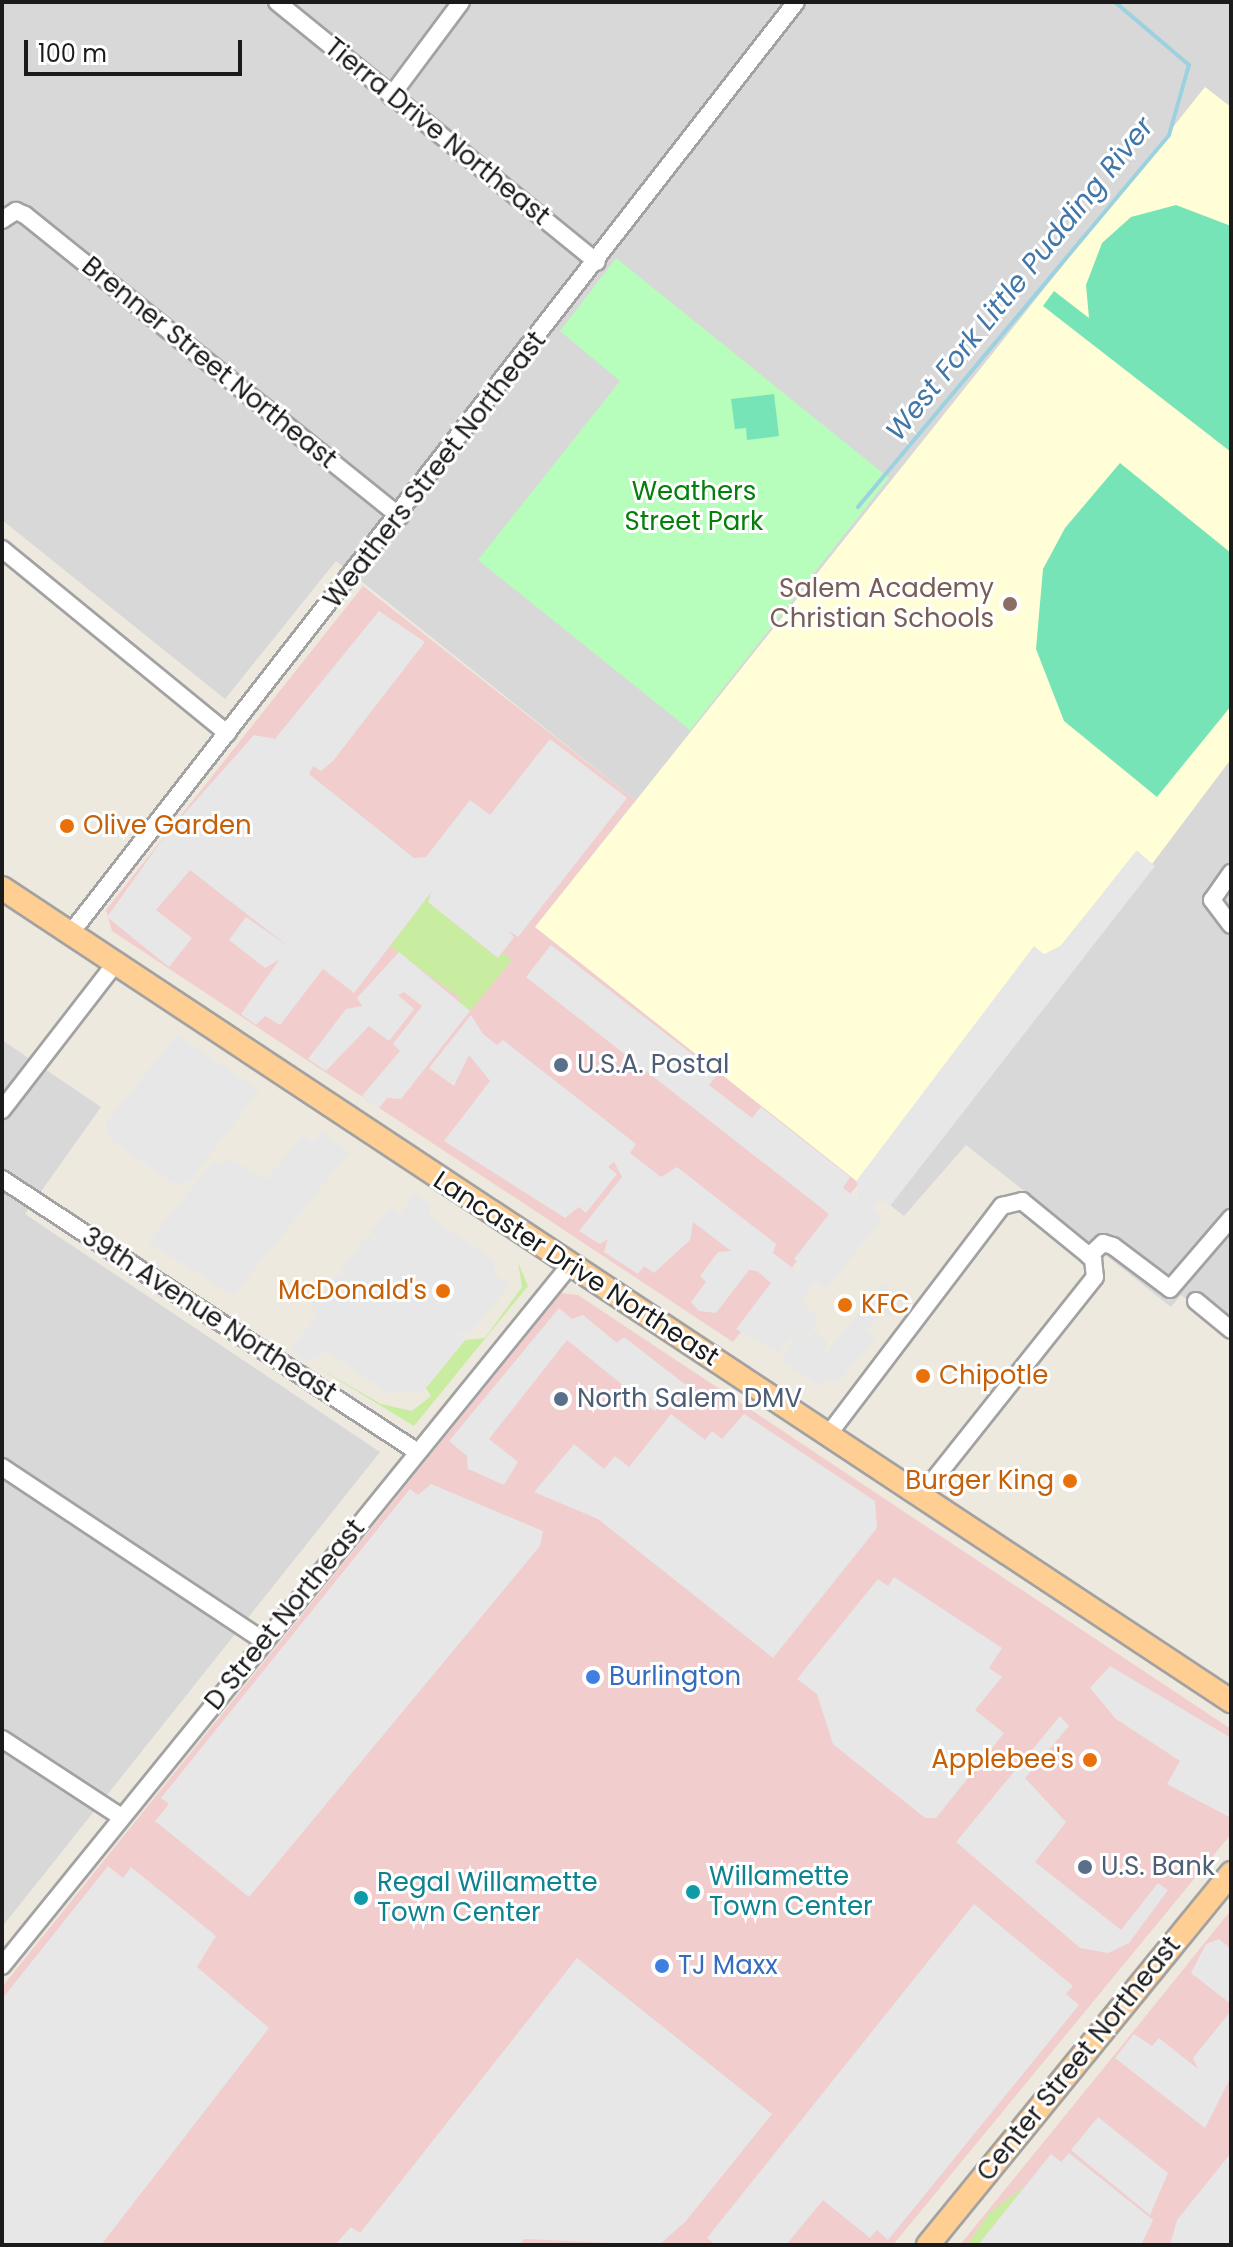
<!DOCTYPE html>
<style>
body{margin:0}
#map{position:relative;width:1233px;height:2247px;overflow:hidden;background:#eee9df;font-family:Poppins,sans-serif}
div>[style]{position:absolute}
.residential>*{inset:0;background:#d9d8d8}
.commercial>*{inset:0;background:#f1cdcd}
.education>*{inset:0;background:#fffed7}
.grass>*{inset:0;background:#c8eda0}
.park>*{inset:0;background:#b7fdbb}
.pitch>*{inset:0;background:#77e4b7}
.parking>*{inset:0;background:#e7e7e7}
.stream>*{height:4px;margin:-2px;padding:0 2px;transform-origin:2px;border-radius:2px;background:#9cd2df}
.roads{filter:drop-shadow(2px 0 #a2a2a2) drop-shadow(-2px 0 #a2a2a2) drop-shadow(0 2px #a2a2a2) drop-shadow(0 -2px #a2a2a2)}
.minor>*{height:16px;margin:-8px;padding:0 8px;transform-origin:8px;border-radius:8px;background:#fff}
.major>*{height:22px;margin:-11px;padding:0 11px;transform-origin:11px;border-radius:11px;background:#ffce93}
.dots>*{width:22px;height:22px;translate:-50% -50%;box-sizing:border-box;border:4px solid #fff;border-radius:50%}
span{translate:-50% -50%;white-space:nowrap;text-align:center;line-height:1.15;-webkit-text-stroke:6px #fff;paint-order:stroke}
.street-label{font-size:26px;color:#1b1b1b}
.park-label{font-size:26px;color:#047f0b}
.education-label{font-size:26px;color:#785e54}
.right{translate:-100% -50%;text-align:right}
.food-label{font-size:26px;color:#c56008}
.left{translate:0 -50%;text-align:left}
.service-label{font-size:26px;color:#4e5e75}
.shop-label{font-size:26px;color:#366cbe}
.culture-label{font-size:26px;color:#0d838f}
.water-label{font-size:28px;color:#4077a8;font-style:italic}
.frame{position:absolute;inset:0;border:4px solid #1b1b1b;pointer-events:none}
.scale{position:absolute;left:24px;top:40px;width:218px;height:36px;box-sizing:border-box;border:4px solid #1b1b1b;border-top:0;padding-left:10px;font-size:24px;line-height:28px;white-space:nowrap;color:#1b1b1b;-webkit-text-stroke:6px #fff;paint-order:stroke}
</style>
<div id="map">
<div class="residential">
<i style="clip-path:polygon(2px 2px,1231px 2px,1231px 1334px,1181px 1295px,1171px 1307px,966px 1145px,904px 1216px,535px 927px,635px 800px,336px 561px,225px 699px,2px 520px)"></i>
<i style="clip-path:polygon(2px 1040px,101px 1107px,25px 1214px,380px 1452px,2px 1927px)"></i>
</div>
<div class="commercial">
<i style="clip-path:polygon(363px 586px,635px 800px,535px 927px,859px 1183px,733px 1342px,112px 931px,106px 910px)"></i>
<i style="clip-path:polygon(561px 1293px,578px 1295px,1231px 1729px,1231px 1834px,893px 2245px,2px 2245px,2px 1987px)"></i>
<i style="clip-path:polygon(1231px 1910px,1231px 2245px,960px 2245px,1124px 2043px)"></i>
</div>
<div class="education">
<i style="clip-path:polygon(1205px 87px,1231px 107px,1231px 759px,1152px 864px,1137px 851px,1039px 973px,986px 1018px,859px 1183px,535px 927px)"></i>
</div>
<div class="grass">
<i style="clip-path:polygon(432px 891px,428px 902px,497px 958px,504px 953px,512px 960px,470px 1011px,456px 1007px,461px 999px,390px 946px)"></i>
<i style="clip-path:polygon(518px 1262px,528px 1286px,414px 1426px,312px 1364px,381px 1404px,412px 1411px,431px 1396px,426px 1388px,465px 1340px,485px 1338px,522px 1287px)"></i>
<i style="clip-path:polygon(1025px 2186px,978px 2245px,967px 2245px,989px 2213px)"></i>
</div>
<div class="park">
<i style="clip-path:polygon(616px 258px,889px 478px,690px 730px,478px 560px,620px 381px,560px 331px)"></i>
</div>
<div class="pitch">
<i style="clip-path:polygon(1176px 205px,1231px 226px,1231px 452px,1043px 306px,1054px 291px,1089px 318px,1086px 285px,1102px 243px,1131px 217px)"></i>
<i style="clip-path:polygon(774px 394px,779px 436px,747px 440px,746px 428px,735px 429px,731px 399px)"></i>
<i style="clip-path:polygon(1120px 463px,1231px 553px,1231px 706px,1157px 797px,1064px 721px,1036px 649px,1043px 569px,1065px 528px)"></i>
</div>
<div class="parking">
<i style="clip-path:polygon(379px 611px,425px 642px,333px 761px,321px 771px,313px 766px,309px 774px,414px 858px,426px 857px,470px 800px,490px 815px,550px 739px,627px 798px,518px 937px,509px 931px,514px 937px,498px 958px,428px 902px,432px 891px,354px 993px,323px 969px,280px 1025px,265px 1016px,256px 1025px,241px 1014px,279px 960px,265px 968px,229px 940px,246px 917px,288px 946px,190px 870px,156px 910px,192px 938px,169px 967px,107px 917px,167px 833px,254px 735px,275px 739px)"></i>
<i style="clip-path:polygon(1136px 851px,1155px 866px,890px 1206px,881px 1199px,873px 1210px,882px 1218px,826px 1290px,815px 1282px,801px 1302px,819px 1319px,805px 1338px,814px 1330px,828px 1342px,825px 1354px,883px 1283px,902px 1301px,891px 1316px,880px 1312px,867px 1330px,875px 1338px,838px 1383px,826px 1379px,820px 1386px,781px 1361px,801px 1325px,779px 1353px,736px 1329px,771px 1283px,757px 1271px,749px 1270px,716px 1313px,699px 1311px,691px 1302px,706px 1282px,700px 1276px,718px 1252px,731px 1251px,693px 1222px,690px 1240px,654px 1273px,644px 1266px,638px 1274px,604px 1252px,608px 1239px,600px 1244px,579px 1231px,622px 1177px,614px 1162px,608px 1167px,617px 1174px,586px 1213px,579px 1207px,565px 1218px,444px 1141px,490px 1081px,469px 1055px,454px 1086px,429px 1068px,471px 1015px,483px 1034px,497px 1045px,503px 1040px,636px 1144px,630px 1153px,661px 1177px,677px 1167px,776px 1244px,773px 1253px,798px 1272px,803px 1266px,794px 1259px,829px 1214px,526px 977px,551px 945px,718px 1074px,709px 1085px,752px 1118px,761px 1107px,850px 1177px,843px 1188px,858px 1199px,857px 1180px,1034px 946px,1044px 954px,1062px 945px)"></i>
<i style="clip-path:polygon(399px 952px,470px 1011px,401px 1099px,387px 1098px,379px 1108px,362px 1096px,400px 1051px,393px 1044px,422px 1006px,404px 992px,398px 995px,414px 1009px,389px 1041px,369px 1026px,326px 1071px,308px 1059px,346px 1009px,362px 1006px,357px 998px)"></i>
<i style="clip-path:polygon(177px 1035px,259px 1090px,190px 1181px,176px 1185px,114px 1143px,105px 1124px)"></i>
<i style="clip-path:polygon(322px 1131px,349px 1153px,233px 1296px,148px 1242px,214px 1160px,222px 1166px,229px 1159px,267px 1179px,303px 1135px,313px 1142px)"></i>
<i style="clip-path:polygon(414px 1193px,430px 1204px,430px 1217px,492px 1259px,498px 1278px,511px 1283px,470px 1334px,456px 1332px,466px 1339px,423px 1391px,387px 1393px,327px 1351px,307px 1362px,290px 1350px,318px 1315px,311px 1306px,337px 1273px,348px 1279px,341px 1269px,367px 1236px,378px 1242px,371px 1232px,390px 1208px,400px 1215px)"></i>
<i style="clip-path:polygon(559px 1308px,572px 1319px,583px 1315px,617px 1343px,624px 1337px,691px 1389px,684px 1398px,673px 1390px,655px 1411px,567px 1340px,489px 1439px,518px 1462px,504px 1485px,468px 1469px,467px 1456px,449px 1441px)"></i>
<i style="clip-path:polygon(671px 1414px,705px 1440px,712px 1431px,722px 1439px,744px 1414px,875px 1501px,877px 1528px,773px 1658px,598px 1519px,534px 1492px,574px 1444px,604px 1469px,615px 1456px,629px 1467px)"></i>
<i style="clip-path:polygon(431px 1484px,543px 1531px,540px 1546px,249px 1897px,155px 1821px,169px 1804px,161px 1798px,410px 1489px,418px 1495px)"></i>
<i style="clip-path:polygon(894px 1577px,1002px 1648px,989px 1668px,1002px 1677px,975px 1710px,1004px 1733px,936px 1818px,925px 1818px,833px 1744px,817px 1694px,797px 1679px,878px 1579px,888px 1586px)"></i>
<i style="clip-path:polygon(1110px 1666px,1231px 1738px,1229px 1817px,1167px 1784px,1180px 1761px,1116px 1719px,1090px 1688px)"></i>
<i style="clip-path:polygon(1060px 1716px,1069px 1726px,1025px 1778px,1066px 1822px,1035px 1862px,1121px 1930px,1158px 1883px,1168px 1890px,1129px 1943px,1108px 1953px,1080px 1948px,956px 1842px)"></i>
<i style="clip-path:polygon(108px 1866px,123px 1878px,131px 1867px,216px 1936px,197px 1967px,269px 2028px,101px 2245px,4px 2245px,2px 1999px)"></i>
<i style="clip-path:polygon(974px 1904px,1073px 1986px,1066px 1994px,1079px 2005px,888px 2240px,877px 2230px,870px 2238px,823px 2200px,786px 2245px,716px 2245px,707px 2238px)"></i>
<i style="clip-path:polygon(1219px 1939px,1231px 1949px,1231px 2004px,1191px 1973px,1206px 1944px)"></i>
<i style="clip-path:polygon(577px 1958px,772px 2114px,685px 2222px,659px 2245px,524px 2239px,519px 2245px,335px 2245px,351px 2227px,360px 2233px)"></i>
<i style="clip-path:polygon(1231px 2011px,1231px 2077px,1205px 2128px,1115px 2058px,1134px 2034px,1152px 2046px,1159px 2038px,1198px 2069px,1193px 2058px)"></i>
<i style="clip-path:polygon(1098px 2117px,1168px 2173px,1150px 2215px,1071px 2150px)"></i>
<i style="clip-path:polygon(1069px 2153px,1153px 2220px,1141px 2245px,978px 2245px,1051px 2154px,1061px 2162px)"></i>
<i style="clip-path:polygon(1231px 2153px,1231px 2245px,1170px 2245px,1177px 2220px)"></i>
</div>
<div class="stream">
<i style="left:858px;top:507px;width:485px;rotate:-50.1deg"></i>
<i style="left:1169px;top:135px;width:73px;rotate:-74.1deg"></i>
<i style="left:1189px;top:65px;width:97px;rotate:-139.6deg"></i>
</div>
<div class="roads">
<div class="minor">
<i style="left:277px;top:2px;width:412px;rotate:39.1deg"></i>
<i style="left:391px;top:96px;width:117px;rotate:-53.3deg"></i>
<i style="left:2px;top:220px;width:17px;rotate:-33deg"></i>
<i style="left:16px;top:211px;width:10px;rotate:24deg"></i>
<i style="left:25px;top:215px;width:481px;rotate:38.8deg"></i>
<i style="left:2px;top:549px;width:291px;rotate:39.3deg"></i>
<i style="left:1231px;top:873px;width:33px;rotate:125deg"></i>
<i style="left:1212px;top:900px;width:31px;rotate:53deg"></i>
<i style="left:70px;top:934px;width:1181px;rotate:-52.08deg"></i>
<i style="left:2px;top:1110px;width:185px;rotate:-52.3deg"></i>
<i style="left:2px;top:1179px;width:497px;rotate:33.3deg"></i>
<i style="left:1089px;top:1256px;width:19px;rotate:-43deg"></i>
<i style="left:1103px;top:1243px;width:10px;rotate:17deg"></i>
<i style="left:1113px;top:1246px;width:71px;rotate:37deg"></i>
<i style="left:1170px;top:1289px;width:94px;rotate:-49.3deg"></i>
<i style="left:1196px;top:1301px;width:45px;rotate:39.6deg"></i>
<i style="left:828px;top:1435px;width:288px;rotate:-52.8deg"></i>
<i style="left:1002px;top:1206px;width:21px;rotate:-14deg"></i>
<i style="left:1022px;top:1201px;width:92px;rotate:39.2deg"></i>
<i style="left:1093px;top:1259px;width:18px;rotate:84deg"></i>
<i style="left:1095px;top:1277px;width:281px;rotate:128.5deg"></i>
<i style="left:2px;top:1467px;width:315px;rotate:33.6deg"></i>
<i style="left:2px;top:1739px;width:142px;rotate:33.2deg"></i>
<i style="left:2px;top:1966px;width:902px;rotate:-50.98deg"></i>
</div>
<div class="major">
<i style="left:2px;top:888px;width:1474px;rotate:33.49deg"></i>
<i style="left:928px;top:2245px;width:480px;rotate:-50.8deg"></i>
</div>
</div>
<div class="dots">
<i style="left:1010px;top:604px;background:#8d6e63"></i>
<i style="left:67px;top:826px;background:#e8710a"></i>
<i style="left:561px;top:1065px;background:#5c6f8a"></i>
<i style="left:443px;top:1291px;background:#e8710a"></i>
<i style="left:845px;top:1305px;background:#e8710a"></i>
<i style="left:923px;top:1376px;background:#e8710a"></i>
<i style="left:561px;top:1399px;background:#5c6f8a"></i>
<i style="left:1070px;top:1481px;background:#e8710a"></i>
<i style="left:593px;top:1677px;background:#3f7fe0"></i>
<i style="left:1090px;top:1760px;background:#e8710a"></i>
<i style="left:1085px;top:1867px;background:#5c6f8a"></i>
<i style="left:693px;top:1892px;background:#0f9aa8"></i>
<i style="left:361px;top:1898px;background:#0f9aa8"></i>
<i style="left:662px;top:1966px;background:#3f7fe0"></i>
</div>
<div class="street-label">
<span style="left:437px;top:132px;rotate:39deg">Tierra Drive Northeast</span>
<span style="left:209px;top:363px;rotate:39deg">Brenner Street Northeast</span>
<span style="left:435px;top:470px;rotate:-52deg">Weathers Street Northeast</span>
<span style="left:576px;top:1269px;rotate:33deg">Lancaster Drive Northeast</span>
<span style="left:209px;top:1315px;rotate:33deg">39th Avenue Northeast</span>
<span style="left:285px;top:1615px;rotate:-51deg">D Street Northeast</span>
<span style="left:1079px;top:2059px;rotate:-51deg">Center Street Northeast</span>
</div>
<div class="park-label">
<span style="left:694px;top:507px">Weathers<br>Street Park</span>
</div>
<div class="education-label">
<span class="right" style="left:994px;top:604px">Salem Academy<br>Christian Schools</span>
</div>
<div class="food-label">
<span class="left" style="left:83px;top:826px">Olive Garden</span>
<span class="right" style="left:427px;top:1291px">McDonald's</span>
<span class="left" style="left:861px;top:1305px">KFC</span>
<span class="left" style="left:939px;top:1376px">Chipotle</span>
<span class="right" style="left:1054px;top:1481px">Burger King</span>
<span class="right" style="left:1074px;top:1760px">Applebee's</span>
</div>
<div class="service-label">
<span class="left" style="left:577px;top:1065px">U.S.A. Postal</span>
<span class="left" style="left:577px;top:1399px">North Salem DMV</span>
<span class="left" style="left:1101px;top:1867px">U.S. Bank</span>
</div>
<div class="shop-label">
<span class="left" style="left:609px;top:1677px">Burlington</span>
<span class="left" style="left:678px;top:1966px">TJ Maxx</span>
</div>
<div class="culture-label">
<span class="left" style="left:709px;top:1892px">Willamette<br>Town Center</span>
<span class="left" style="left:377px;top:1898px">Regal Willamette<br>Town Center</span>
</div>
<div class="water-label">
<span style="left:1020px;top:279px;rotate:-51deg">West Fork Little Pudding River</span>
</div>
<div class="frame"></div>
<div class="scale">100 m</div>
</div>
